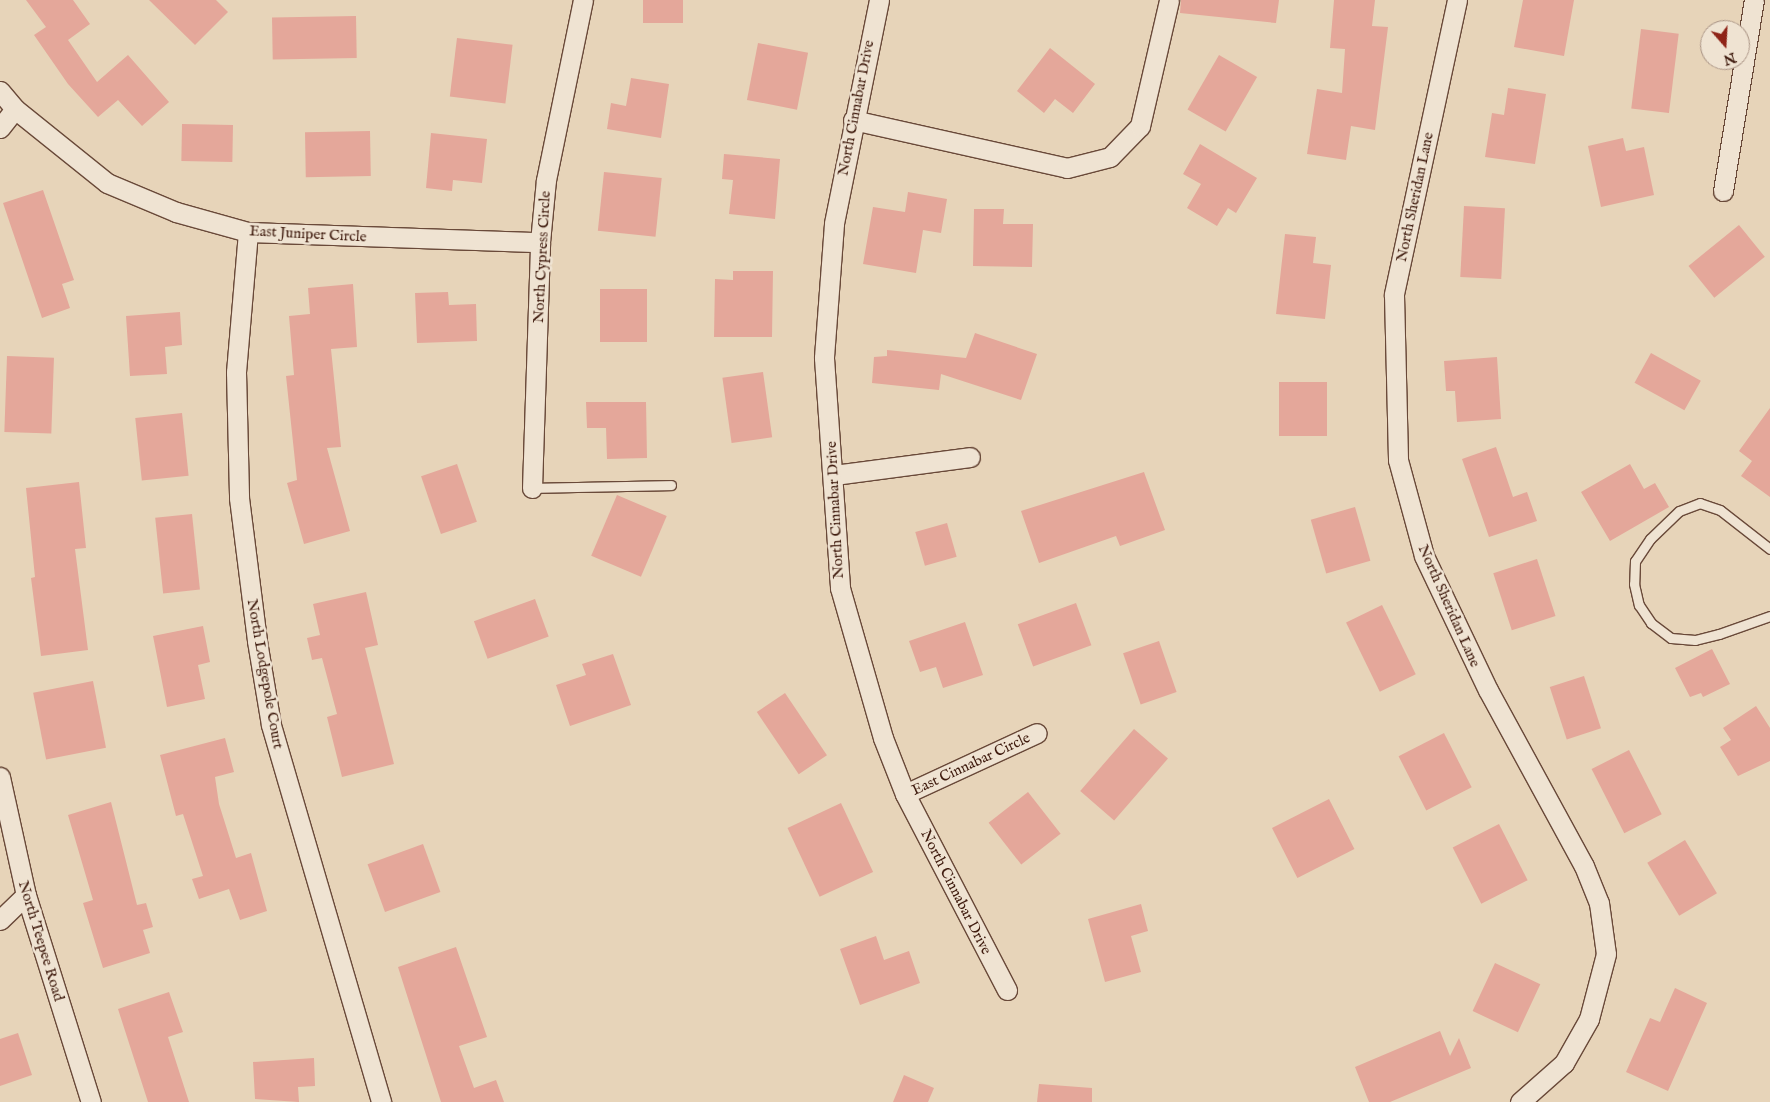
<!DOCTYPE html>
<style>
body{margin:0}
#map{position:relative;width:1770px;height:1102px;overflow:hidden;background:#e7d4b9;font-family:"IM FELL English",serif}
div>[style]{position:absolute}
.building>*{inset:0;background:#e4a79a;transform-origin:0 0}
.roads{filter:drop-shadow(1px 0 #694939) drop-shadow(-1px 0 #694939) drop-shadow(0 1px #694939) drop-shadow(0 -1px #694939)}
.service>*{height:9px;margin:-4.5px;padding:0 4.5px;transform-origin:4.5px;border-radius:4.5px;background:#efe3d2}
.minor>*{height:19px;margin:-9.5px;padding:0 9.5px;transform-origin:9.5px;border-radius:9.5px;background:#efe3d2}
span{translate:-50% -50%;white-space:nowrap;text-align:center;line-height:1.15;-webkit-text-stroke:5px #efe3d2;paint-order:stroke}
.street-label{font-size:15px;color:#3f1b0e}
.north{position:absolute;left:1700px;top:20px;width:50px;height:50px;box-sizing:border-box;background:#efe3d2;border:1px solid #a99384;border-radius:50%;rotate:161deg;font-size:14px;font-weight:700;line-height:20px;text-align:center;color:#3f1b0e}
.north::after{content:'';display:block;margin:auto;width:18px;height:22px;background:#8f2418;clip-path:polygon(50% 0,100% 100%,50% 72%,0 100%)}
</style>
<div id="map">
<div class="building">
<i style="clip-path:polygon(26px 0,73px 0,90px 24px,68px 40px,97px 82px,128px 55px,169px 102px,142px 126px,118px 100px,98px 117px,68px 84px,34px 35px,46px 27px)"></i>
<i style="clip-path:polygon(149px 0,216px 0,228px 12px,195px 45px)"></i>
<i style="left:643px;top:0;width:40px;height:23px"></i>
<i style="clip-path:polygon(1181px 0,1279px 0,1276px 23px,1180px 13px)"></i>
<i style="clip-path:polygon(1334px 0,1375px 0,1372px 26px,1388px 27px,1375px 130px,1351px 126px,1346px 160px,1307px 154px,1317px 89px,1342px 93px,1345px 49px,1330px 48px)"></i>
<i style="clip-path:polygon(1523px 0,1574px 0,1564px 56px,1514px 47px)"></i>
<i style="left:356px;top:16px;width:42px;height:84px;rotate:89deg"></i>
<i style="left:1641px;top:29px;width:38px;height:80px;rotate:7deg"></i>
<i style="left:457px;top:38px;width:56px;height:59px;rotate:7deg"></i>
<i style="left:758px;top:43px;width:51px;height:58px;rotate:11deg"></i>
<i style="clip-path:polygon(1050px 48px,1095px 84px,1073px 113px,1055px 99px,1044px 113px,1017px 91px)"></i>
<i style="left:1219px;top:55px;width:44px;height:63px;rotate:30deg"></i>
<i style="clip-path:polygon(631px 78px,669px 84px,661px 138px,607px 129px,611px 103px,626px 106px)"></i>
<i style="clip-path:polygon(1508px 88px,1546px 94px,1535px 164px,1485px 157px,1492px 113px,1504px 115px)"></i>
<i style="left:182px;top:124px;width:51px;height:37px;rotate:1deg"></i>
<i style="left:370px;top:131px;width:45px;height:65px;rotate:89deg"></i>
<i style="clip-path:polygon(431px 133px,487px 139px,482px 183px,453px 180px,452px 191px,426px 188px)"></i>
<i style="clip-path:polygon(1623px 138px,1626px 151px,1644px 147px,1654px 195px,1601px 207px,1588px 146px)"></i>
<i style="clip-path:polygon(1200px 144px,1257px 178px,1236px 213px,1228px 208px,1217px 226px,1187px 208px,1201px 184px,1183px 174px)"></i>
<i style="clip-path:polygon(724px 154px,780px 159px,775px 219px,729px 214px,733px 180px,722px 179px)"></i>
<i style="left:604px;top:172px;width:58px;height:59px;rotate:6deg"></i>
<i style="clip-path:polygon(43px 190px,74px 280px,62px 284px,70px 308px,42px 318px,3px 203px)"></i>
<i style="clip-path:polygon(908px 192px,947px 199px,941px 233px,923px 230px,916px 273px,863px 264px,873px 207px,905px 212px)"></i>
<i style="left:1464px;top:206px;width:41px;height:71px;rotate:3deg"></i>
<i style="clip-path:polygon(974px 209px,1004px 209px,1003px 224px,1033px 224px,1032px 267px,973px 266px)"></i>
<i style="left:1739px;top:225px;width:41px;height:65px;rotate:51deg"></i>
<i style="clip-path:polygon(1285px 234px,1316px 237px,1313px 263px,1331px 265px,1325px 319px,1276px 314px)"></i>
<i style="clip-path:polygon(733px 271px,773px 271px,772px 337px,714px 337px,715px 279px,733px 280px)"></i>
<i style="clip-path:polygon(353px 284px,357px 347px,331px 349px,341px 447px,327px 448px,350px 531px,304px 544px,287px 483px,297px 480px,286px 376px,294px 375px,289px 316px,310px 314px,308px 288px)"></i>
<i style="left:600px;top:289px;width:47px;height:53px"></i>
<i style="clip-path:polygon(448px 292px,449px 305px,476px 304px,477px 341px,417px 343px,415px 293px)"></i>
<i style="clip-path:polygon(180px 312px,182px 345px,165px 347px,167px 374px,130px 376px,126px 316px)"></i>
<i style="clip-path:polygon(975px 333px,1037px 354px,1021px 400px,941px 374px,939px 390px,872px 383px,874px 357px,887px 356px,887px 350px,966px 358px)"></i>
<i style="left:1651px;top:353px;width:57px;height:34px;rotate:29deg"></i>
<i style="left:7px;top:356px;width:47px;height:76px;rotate:2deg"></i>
<i style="clip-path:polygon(1497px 357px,1501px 419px,1457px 422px,1455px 391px,1446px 391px,1444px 361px)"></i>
<i style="left:763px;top:372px;width:66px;height:41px;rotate:82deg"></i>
<i style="left:1279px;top:382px;width:48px;height:54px"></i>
<i style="clip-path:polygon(586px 402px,646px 402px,647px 458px,607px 459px,606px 428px,587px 428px)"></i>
<i style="clip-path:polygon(1770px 408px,1770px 497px,1741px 476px,1752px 461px,1739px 451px)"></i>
<i style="left:182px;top:413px;width:63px;height:47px;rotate:84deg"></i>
<i style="clip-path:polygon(1496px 447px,1513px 497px,1527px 492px,1537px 521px,1489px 537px,1462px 459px)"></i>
<i style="left:457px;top:464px;width:61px;height:38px;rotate:71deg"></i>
<i style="clip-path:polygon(1630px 464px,1644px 489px,1655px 483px,1669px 507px,1610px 541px,1581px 492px)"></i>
<i style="clip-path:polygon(1144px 472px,1165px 530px,1120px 546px,1116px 536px,1039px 563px,1021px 511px)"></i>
<i style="clip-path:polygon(79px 482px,86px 548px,75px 549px,88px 650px,41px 656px,31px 578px,35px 577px,26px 488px)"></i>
<i style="left:617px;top:495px;width:54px;height:66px;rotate:23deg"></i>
<i style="left:1355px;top:507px;width:56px;height:46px;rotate:74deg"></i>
<i style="left:192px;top:514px;width:76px;height:37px;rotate:84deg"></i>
<i style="left:947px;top:523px;width:35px;height:33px;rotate:74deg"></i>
<i style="left:1537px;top:559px;width:60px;height:46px;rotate:72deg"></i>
<i style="clip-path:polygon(366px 592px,378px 645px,365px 648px,394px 764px,342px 777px,327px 717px,337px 714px,322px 658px,312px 660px,307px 638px,320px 635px,313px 604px)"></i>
<i style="left:535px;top:599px;width:40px;height:65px;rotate:70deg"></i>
<i style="left:1076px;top:603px;width:45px;height:62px;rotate:70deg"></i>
<i style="left:1382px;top:605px;width:77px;height:40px;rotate:64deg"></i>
<i style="clip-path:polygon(965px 622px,983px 675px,943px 688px,936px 667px,920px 672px,909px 641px)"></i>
<i style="clip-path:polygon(203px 626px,210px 662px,198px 665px,205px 699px,167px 707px,153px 636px)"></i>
<i style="left:1159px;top:641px;width:54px;height:38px;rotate:71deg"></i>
<i style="clip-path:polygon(1712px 649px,1730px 684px,1703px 697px,1701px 693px,1690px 697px,1675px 668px)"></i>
<i style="clip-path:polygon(613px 654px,631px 705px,570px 726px,556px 685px,586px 675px,582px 664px)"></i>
<i style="left:1584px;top:676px;width:55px;height:36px;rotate:72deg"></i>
<i style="left:93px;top:681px;width:68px;height:61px;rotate:79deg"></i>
<i style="left:785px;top:693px;width:75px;height:34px;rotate:56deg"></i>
<i style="clip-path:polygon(1756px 706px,1770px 728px,1770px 761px,1738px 776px,1720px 747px,1731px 740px,1723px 728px)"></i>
<i style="left:1134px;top:729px;width:45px;height:82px;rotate:41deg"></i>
<i style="left:1444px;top:733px;width:61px;height:51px;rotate:63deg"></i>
<i style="clip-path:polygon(225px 738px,234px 772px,215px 777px,219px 804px,236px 858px,251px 853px,267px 911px,240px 920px,229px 889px,199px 899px,192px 879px,203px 876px,183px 814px,176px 816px,160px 755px)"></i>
<i style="left:1629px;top:750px;width:72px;height:42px;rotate:63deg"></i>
<i style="left:1028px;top:792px;width:53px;height:50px;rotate:52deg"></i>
<i style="left:1329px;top:799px;width:56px;height:64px;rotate:63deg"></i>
<i style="clip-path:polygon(111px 802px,137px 905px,146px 903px,153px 927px,143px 930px,150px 953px,103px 968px,83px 903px,93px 900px,68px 815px)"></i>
<i style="left:841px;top:803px;width:76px;height:59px;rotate:65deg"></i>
<i style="left:1499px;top:824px;width:63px;height:52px;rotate:63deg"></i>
<i style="left:1685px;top:840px;width:62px;height:44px;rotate:59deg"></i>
<i style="left:423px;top:844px;width:51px;height:59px;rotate:70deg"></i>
<i style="clip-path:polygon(1141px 904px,1148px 931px,1131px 936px,1141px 972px,1105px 982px,1088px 919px)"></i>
<i style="clip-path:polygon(876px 936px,884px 960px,909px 951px,920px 983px,860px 1005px,840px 949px)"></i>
<i style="clip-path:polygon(456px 947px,487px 1037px,459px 1046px,474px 1088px,496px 1080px,504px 1102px,441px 1102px,398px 967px)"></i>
<i style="left:1495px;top:963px;width:50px;height:53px;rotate:25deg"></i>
<i style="clip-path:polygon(1675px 988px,1707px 1003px,1668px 1091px,1626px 1072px,1650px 1018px,1660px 1022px)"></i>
<i style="clip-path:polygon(169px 992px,183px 1032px,168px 1037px,189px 1102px,148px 1102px,118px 1009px)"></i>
<i style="clip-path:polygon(1440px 1031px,1450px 1056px,1459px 1038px,1471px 1068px,1390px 1102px,1369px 1102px,1355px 1067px)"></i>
<i style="clip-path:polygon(18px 1033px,32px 1075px,0 1086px,0 1039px)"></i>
<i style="clip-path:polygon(314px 1058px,315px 1086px,298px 1087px,299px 1102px,255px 1099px,253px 1062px)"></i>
<i style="clip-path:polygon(904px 1075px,934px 1088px,928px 1102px,893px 1102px)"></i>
<i style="clip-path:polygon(1039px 1084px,1092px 1088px,1092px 1102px,1037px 1102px)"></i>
</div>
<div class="roads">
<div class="service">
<i style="left:532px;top:488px;width:139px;rotate:-1.2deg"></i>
<i style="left:1770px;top:549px;width:63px;rotate:-142deg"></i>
<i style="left:1720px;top:510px;width:21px;rotate:-161deg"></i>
<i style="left:1700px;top:503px;width:22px;rotate:159deg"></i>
<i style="left:1679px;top:511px;width:40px;rotate:136deg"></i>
<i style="left:1650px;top:539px;width:27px;rotate:124deg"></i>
<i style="left:1635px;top:561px;width:23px;rotate:92deg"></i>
<i style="left:1634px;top:584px;width:22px;rotate:77deg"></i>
<i style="left:1639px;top:605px;width:22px;rotate:56deg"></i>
<i style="left:1651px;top:623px;width:25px;rotate:37deg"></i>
<i style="left:1671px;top:638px;width:24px;rotate:5deg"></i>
<i style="left:1695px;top:640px;width:25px;rotate:-14deg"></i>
<i style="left:1719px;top:634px;width:54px;rotate:-19.4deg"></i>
</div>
<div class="minor">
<i style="left:879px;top:0;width:228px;rotate:101.4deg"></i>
<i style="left:834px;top:224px;width:134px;rotate:94.3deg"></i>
<i style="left:824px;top:358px;width:231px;rotate:86deg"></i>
<i style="left:840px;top:588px;width:156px;rotate:74deg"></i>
<i style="left:883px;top:738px;width:60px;rotate:68.6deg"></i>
<i style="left:905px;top:794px;width:221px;rotate:62.5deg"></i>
<i style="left:1457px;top:0;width:302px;rotate:102.1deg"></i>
<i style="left:1394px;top:295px;width:165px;rotate:88.6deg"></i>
<i style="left:1398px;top:460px;width:99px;rotate:74.8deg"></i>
<i style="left:1424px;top:556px;width:148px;rotate:64.5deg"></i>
<i style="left:1488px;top:690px;width:200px;rotate:61.4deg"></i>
<i style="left:1584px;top:866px;width:40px;rotate:68deg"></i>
<i style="left:1599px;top:903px;width:51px;rotate:82.2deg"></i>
<i style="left:1606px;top:954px;width:67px;rotate:104.7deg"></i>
<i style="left:1589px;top:1019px;width:51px;rotate:119.6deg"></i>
<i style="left:1564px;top:1063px;width:59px;rotate:138.4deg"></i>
<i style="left:0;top:91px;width:23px;rotate:50deg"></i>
<i style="left:15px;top:109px;width:118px;rotate:38.8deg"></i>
<i style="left:107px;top:183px;width:75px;rotate:22.8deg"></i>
<i style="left:176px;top:212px;width:75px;rotate:15.5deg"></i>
<i style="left:248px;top:232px;width:292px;rotate:2deg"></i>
<i style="left:853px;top:120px;width:219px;rotate:12.6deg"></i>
<i style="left:1067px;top:168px;width:44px;rotate:-14.3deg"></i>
<i style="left:1110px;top:157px;width:43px;rotate:-45.9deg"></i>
<i style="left:1140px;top:126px;width:129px;rotate:-77deg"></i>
<i style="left:0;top:128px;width:24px;rotate:-52deg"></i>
<i style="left:1723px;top:191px;width:193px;rotate:-80.8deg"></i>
<i style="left:248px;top:232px;width:141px;rotate:94.9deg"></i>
<i style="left:236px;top:372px;width:126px;rotate:88.6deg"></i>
<i style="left:239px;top:498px;width:144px;rotate:82.8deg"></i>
<i style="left:257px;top:641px;width:85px;rotate:80.5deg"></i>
<i style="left:271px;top:725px;width:393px;rotate:73.7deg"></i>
<i style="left:834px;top:475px;width:137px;rotate:-7.5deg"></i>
<i style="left:532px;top:488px;width:246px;rotate:-88.1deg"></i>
<i style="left:540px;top:242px;width:62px;rotate:-84.5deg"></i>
<i style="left:546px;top:180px;width:184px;rotate:-78.4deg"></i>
<i style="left:0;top:777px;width:121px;rotate:77.6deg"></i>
<i style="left:26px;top:895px;width:217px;rotate:72.6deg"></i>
<i style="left:905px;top:794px;width:145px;rotate:-24.8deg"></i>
<i style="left:0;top:920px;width:36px;rotate:-44deg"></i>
</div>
</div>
<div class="street-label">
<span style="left:856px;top:108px;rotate:-79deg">North Cinnabar Drive</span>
<span style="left:1415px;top:197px;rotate:-78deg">North Sheridan Lane</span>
<span style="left:308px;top:234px;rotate:3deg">East Juniper Circle</span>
<span style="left:542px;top:257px;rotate:-87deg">North Cypress Circle</span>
<span style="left:835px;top:510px;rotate:-93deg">North Cinnabar Drive</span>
<span style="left:1449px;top:606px;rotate:66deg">North Sheridan Lane</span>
<span style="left:265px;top:674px;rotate:80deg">North Lodgepole Court</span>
<span style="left:971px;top:764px;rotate:-25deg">East Cinnabar Circle</span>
<span style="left:956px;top:892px;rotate:63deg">North Cinnabar Drive</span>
<span style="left:41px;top:941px;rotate:73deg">North Teepee Road</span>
</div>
<div class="north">N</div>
</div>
